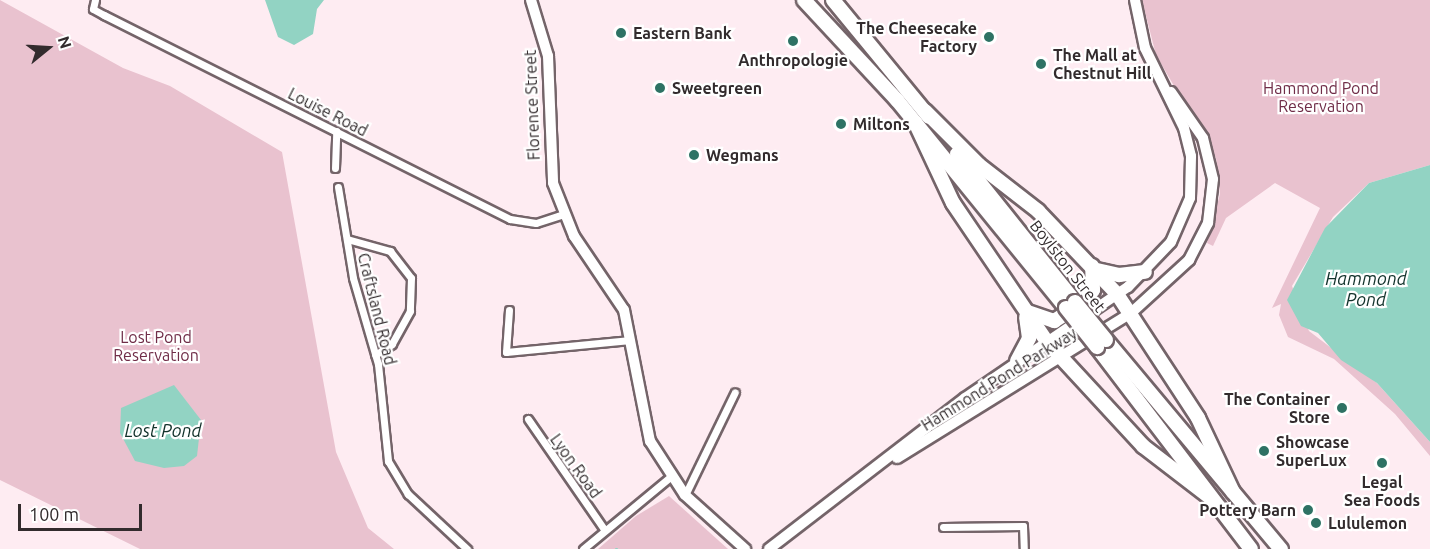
<!DOCTYPE html>
<style>
body{margin:0}
#map{position:relative;width:1430px;height:549px;overflow:hidden;background:#feecf2;font-family:Ubuntu,sans-serif}
div>[style]{position:absolute}
.green>*{inset:0;background:#e9c2cf}
.water>*{inset:0;background:#92d3c3}
.stream>*{height:2px;margin:-1px;padding:0 1px;transform-origin:1px;border-radius:1px;background:#92d3c3}
.roads{filter:drop-shadow(2px 0 #746469) drop-shadow(-2px 0 #746469) drop-shadow(0 2px #746469) drop-shadow(0 -2px #746469)}
.street>*{height:7px;margin:-3.5px;padding:0 3.5px;transform-origin:3.5px;border-radius:3.5px;background:#fff}
.secondary>*{height:10px;margin:-5px;padding:0 5px;transform-origin:5px;border-radius:5px;background:#fff}
.primary>*{height:10px;margin:-5px;padding:0 5px;transform-origin:5px;border-radius:5px;background:#fff}
.highway>*{height:14px;margin:-7px;padding:0 7px;transform-origin:7px;border-radius:7px;background:#fff}
.bridges{filter:drop-shadow(2px 0 #746469) drop-shadow(-2px 0 #746469) drop-shadow(0 2px #746469) drop-shadow(0 -2px #746469)}
.highway-bridge>*{height:14px;margin:-7px;padding:0 7px;transform-origin:7px;border-radius:7px;background:#fff}
.dots>*{width:16px;height:16px;translate:-50% -50%;box-sizing:border-box;border:3px solid #fff;border-radius:50%}
span{translate:-50% -50%;white-space:nowrap;text-align:center;line-height:1.15;-webkit-text-stroke:4.5px #fff;paint-order:stroke}
.poi-label{font-size:16px;color:#322b2d;font-weight:700}
.right{translate:-100% -50%;text-align:right}
.left{translate:0 -50%;text-align:left}
.park-label{font-size:16px;color:#702d48}
.street-label{font-size:16px;color:#322b2d}
.water-label{font-size:18px;color:#13332c;font-style:italic}
.north{position:absolute;left:18px;top:18px;width:60px;height:60px;-webkit-text-stroke:4px #fff;paint-order:stroke;rotate:72deg;font-size:16px;font-weight:700;line-height:24px;text-align:center;color:#322b2d}
.north::after{content:'';display:block;margin:auto;width:21px;height:27px;background:#322b2d;clip-path:polygon(50% 0,100% 100%,50% 72%,0 100%)}
.scale{position:absolute;left:18px;top:504px;width:124px;height:27px;box-sizing:border-box;border:3px solid #322b2d;border-top:0;padding-left:8px;font-size:18px;line-height:21px;white-space:nowrap;color:#322b2d;-webkit-text-stroke:4px #fff;paint-order:stroke}
</style>
<div id="map">
<div class="green">
<i style="clip-path:polygon(0 0,123px 68px,170px 86px,282px 152px,336px 452px,368px 528px,394px 549px,140px 549px,0 480px)"></i>
<i style="clip-path:polygon(1142px 0,1430px 0,1430px 165px,1369px 183px,1333px 217px,1292px 286px,1309px 331px,1377px 383px,1430px 442px,1430px 456px,1395px 414px,1334px 359px,1288px 337px,1279px 315px,1281px 304px,1272px 308px,1320px 208px,1275px 183px,1226px 218px,1213px 246px,1207px 243px,1220px 194px,1216px 158px,1156px 55px)"></i>
<i style="clip-path:polygon(669px 496px,728px 549px,598px 549px,636px 516px)"></i>
</div>
<div class="water">
<i style="clip-path:polygon(265px 0,324px 0,317px 9px,313px 34px,294px 45px,278px 37px)"></i>
<i style="clip-path:polygon(1430px 165px,1430px 442px,1377px 383px,1341px 360px,1318px 333px,1301px 326px,1287px 300px,1325px 228px,1369px 183px)"></i>
<i style="clip-path:polygon(174px 385px,201px 420px,197px 456px,184px 466px,164px 468px,135px 461px,120px 433px,121px 408px)"></i>
</div>
<div class="stream">
<i style="left:616px;top:549px;width:1px"></i>
</div>
<div class="roads">
<div class="street">
<i style="left:95px;top:0;width:9px;rotate:103deg"></i>
<i style="left:93px;top:9px;width:13px;rotate:29deg"></i>
<i style="left:104px;top:15px;width:454px;rotate:26.7deg"></i>
<i style="left:510px;top:219px;width:26px;rotate:9deg"></i>
<i style="left:536px;top:223px;width:28px;rotate:-18deg"></i>
<i style="left:335px;top:168px;width:37px;rotate:-88deg"></i>
<i style="left:338px;top:187px;width:92px;rotate:80.6deg"></i>
<i style="left:353px;top:278px;width:90px;rotate:73.8deg"></i>
<i style="left:378px;top:364px;width:98px;rotate:84.1deg"></i>
<i style="left:388px;top:461px;width:39px;rotate:59deg"></i>
<i style="left:408px;top:494px;width:81px;rotate:43deg"></i>
<i style="left:347px;top:239px;width:45px;rotate:15.6deg"></i>
<i style="left:390px;top:251px;width:34px;rotate:52deg"></i>
<i style="left:411px;top:278px;width:33px;rotate:92deg"></i>
<i style="left:410px;top:311px;width:38px;rotate:119deg"></i>
<i style="left:392px;top:344px;width:20px;rotate:147deg"></i>
<i style="left:509px;top:310px;width:42px;rotate:94.1deg"></i>
<i style="left:506px;top:352px;width:125px;rotate:-5.5deg"></i>
<i style="left:528px;top:419px;width:134px;rotate:55.4deg"></i>
<i style="left:685px;top:495px;width:114px;rotate:-64.1deg"></i>
<i style="left:943px;top:527px;width:80px;rotate:-0.7deg"></i>
<i style="left:1023px;top:526px;width:23px;rotate:88deg"></i>
<i style="left:583px;top:549px;width:113px;rotate:-39.6deg"></i>
</div>
<div class="secondary">
<i style="left:531px;top:0;width:59px;rotate:73.1deg"></i>
<i style="left:548px;top:56px;width:127px;rotate:87.7deg"></i>
<i style="left:553px;top:183px;width:57px;rotate:68.4deg"></i>
<i style="left:574px;top:236px;width:89px;rotate:56deg"></i>
<i style="left:624px;top:310px;width:134px;rotate:78.8deg"></i>
<i style="left:650px;top:441px;width:64px;rotate:57.1deg"></i>
<i style="left:685px;top:495px;width:81px;rotate:42deg"></i>
</div>
<div class="primary">
<i style="left:897px;top:458px;width:275px;rotate:-31.8deg"></i>
<i style="left:1131px;top:313px;width:79px;rotate:-42.4deg"></i>
<i style="left:1189px;top:260px;width:42px;rotate:-62.8deg"></i>
<i style="left:1208px;top:223px;width:44px;rotate:-83.5deg"></i>
<i style="left:1213px;top:179px;width:42px;rotate:-103.7deg"></i>
<i style="left:1203px;top:138px;width:56px;rotate:-124.8deg"></i>
<i style="left:769px;top:549px;width:247px;rotate:-37.6deg"></i>
<i style="left:965px;top:398px;width:197px;rotate:-34.3deg"></i>
<i style="left:1128px;top:287px;width:62px;rotate:-46.3deg"></i>
<i style="left:1171px;top:242px;width:48px;rotate:-66.6deg"></i>
<i style="left:1190px;top:198px;width:42px;rotate:-88.6deg"></i>
<i style="left:1191px;top:156px;width:29px;rotate:-104deg"></i>
<i style="left:1184px;top:128px;width:89px;rotate:-116deg"></i>
<i style="left:1145px;top:48px;width:49px;rotate:-101.8deg"></i>
</div>
<div class="highway">
<i style="left:804px;top:0;width:137px;rotate:47.1deg"></i>
<i style="left:897px;top:100px;width:268px;rotate:50.9deg"></i>
<i style="left:833px;top:0;width:151px;rotate:50.6deg"></i>
<i style="left:925px;top:111px;width:76px;rotate:45deg"></i>
<i style="left:979px;top:165px;width:75px;rotate:37.9deg"></i>
<i style="left:1038px;top:211px;width:115px;rotate:46.4deg"></i>
<i style="left:1117px;top:294px;width:148px;rotate:56.8deg"></i>
<i style="left:1198px;top:418px;width:82px;rotate:64.7deg"></i>
<i style="left:915px;top:122px;width:89px;rotate:64.9deg"></i>
<i style="left:953px;top:203px;width:168px;rotate:55.9deg"></i>
<i style="left:1047px;top:342px;width:142px;rotate:47.3deg"></i>
<i style="left:1143px;top:446px;width:87px;rotate:37.5deg"></i>
<i style="left:957px;top:154px;width:189px;rotate:51.4deg"></i>
<i style="left:1097px;top:270px;width:23px;rotate:13deg"></i>
<i style="left:1119px;top:275px;width:26px;rotate:-7deg"></i>
<i style="left:1028px;top:312px;width:28px;rotate:19deg"></i>
<i style="left:1054px;top:321px;width:36px;rotate:-32deg"></i>
<i style="left:1084px;top:302px;width:15px;rotate:-53deg"></i>
<i style="left:1093px;top:290px;width:24px;rotate:-92deg"></i>
<i style="left:1106px;top:340px;width:273px;rotate:50.1deg"></i>
<i style="left:1097px;top:347px;width:254px;rotate:52.7deg"></i>
<i style="left:1017px;top:361px;width:26px;rotate:-62deg"></i>
<i style="left:1029px;top:338px;width:21px;rotate:-98deg"></i>
</div>
</div>
<div class="bridges">
<div class="highway-bridge">
<i style="left:1075px;top:302px;width:49px;rotate:50.8deg"></i>
<i style="left:1066px;top:308px;width:50px;rotate:51.5deg"></i>
</div>
</div>
<div class="dots">
<i style="left:621px;top:33px;background:#2e7264"></i>
<i style="left:989px;top:37px;background:#2e7264"></i>
<i style="left:793px;top:41px;background:#2e7264"></i>
<i style="left:1041px;top:64px;background:#2e7264"></i>
<i style="left:660px;top:88px;background:#2e7264"></i>
<i style="left:841px;top:124px;background:#2e7264"></i>
<i style="left:694px;top:155px;background:#2e7264"></i>
<i style="left:1342px;top:408px;background:#2e7264"></i>
<i style="left:1264px;top:451px;background:#2e7264"></i>
<i style="left:1382px;top:463px;background:#2e7264"></i>
<i style="left:1308px;top:510px;background:#2e7264"></i>
<i style="left:1316px;top:523px;background:#2e7264"></i>
</div>
<div class="poi-label">
<span class="right" style="left:977px;top:37px">The Cheesecake<br>Factory</span>
<span class="left" style="left:633px;top:33px">Eastern Bank</span>
<span class="left" style="left:1053px;top:64px">The Mall at<br>Chestnut Hill</span>
<span style="left:793px;top:60px">Anthropologie</span>
<span class="left" style="left:672px;top:88px">Sweetgreen</span>
<span class="left" style="left:853px;top:124px">Miltons</span>
<span class="left" style="left:706px;top:155px">Wegmans</span>
<span class="right" style="left:1330px;top:408px">The Container<br>Store</span>
<span class="left" style="left:1276px;top:451px">Showcase<br>SuperLux</span>
<span style="left:1382px;top:491px">Legal<br>Sea Foods</span>
<span class="right" style="left:1296px;top:510px">Pottery Barn</span>
<span class="left" style="left:1328px;top:523px">Lululemon</span>
</div>
<div class="park-label">
<span style="left:1321px;top:97px">Hammond Pond<br>Reservation</span>
<span style="left:156px;top:346px">Lost Pond<br>Reservation</span>
</div>
<div class="street-label">
<span style="left:532px;top:105px;rotate:-92deg">Florence Street</span>
<span style="left:328px;top:112px;rotate:27deg">Louise Road</span>
<span style="left:1068px;top:266px;rotate:52deg">Boylston Street</span>
<span style="left:377px;top:309px;rotate:76deg">Craftsland Road</span>
<span style="left:999px;top:379px;rotate:-32deg">Hammond Pond Parkway</span>
<span style="left:576px;top:466px;rotate:54deg">Lyon Road</span>
</div>
<div class="water-label">
<span style="left:1366px;top:289px">Hammond<br>Pond</span>
<span style="left:163px;top:430px">Lost Pond</span>
</div>
<div class="north">N</div>
<div class="scale">100 m</div>
</div>
